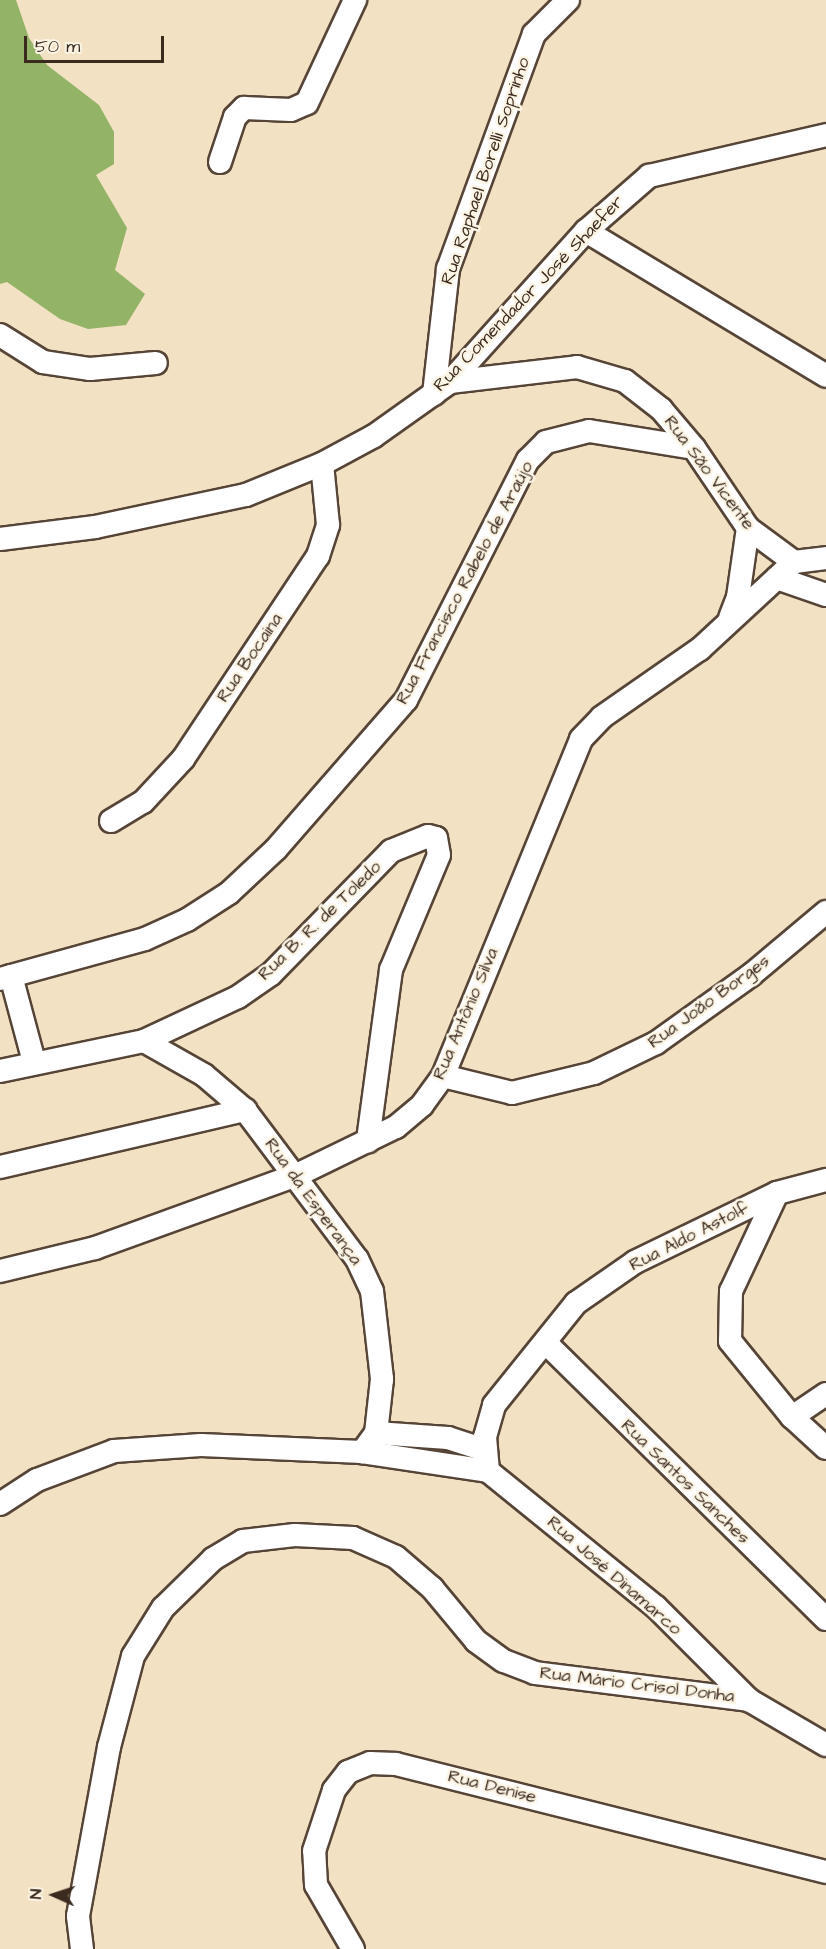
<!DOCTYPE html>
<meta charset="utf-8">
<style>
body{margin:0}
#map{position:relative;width:826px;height:1949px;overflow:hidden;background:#f2e1c2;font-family:"Architects Daughter",sans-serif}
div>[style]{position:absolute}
.forest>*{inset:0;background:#93b366}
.roads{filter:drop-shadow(2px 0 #564537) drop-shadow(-2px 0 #564537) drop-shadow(0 2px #564537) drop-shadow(0 -2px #564537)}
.minor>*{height:22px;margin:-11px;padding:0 11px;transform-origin:11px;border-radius:11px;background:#fff}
span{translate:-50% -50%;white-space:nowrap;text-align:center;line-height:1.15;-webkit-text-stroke:5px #fcf5e5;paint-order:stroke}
.street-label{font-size:18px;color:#3b2a1e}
.north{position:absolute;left:24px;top:1865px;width:60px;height:60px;-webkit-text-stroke:4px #fcf5e5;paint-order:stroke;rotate:273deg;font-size:16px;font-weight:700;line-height:24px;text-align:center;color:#3b2a1e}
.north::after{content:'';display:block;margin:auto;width:21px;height:27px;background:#3b2a1e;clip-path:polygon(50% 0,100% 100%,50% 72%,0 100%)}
.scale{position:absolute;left:24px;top:36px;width:140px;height:27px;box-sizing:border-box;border:3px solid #3b2a1e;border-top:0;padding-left:8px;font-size:18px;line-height:21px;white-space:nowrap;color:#3b2a1e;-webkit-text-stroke:4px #fcf5e5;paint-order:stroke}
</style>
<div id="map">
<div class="forest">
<i style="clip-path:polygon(0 0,16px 0,29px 38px,47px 65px,99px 105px,114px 132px,114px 164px,96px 175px,127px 228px,115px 270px,145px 294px,126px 325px,88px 329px,60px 319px,7px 282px,0 284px)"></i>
</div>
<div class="roads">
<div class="minor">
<i style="left:220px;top:162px;width:47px;rotate:-71.6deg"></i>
<i style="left:235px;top:117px;width:13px;rotate:-45deg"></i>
<i style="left:244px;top:108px;width:47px;rotate:2.4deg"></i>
<i style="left:291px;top:110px;width:17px;rotate:-24deg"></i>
<i style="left:307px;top:103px;width:114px;rotate:-65deg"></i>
<i style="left:586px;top:231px;width:280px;rotate:31.1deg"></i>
<i style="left:0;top:335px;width:51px;rotate:32.1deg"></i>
<i style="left:43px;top:362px;width:48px;rotate:8.5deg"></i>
<i style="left:90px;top:369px;width:66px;rotate:-5.2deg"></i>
<i style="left:450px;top:382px;width:128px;rotate:-6.7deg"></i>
<i style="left:577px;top:367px;width:50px;rotate:16.3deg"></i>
<i style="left:625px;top:381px;width:46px;rotate:37.9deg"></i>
<i style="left:661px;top:409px;width:51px;rotate:49.8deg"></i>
<i style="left:694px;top:448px;width:97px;rotate:56deg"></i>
<i style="left:748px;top:528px;width:57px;rotate:36.5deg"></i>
<i style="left:434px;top:394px;width:126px;rotate:-83.6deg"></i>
<i style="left:448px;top:269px;width:250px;rotate:-69.9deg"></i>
<i style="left:534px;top:34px;width:48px;rotate:-45deg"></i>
<i style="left:0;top:539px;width:96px;rotate:-7.2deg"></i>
<i style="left:95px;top:527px;width:154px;rotate:-12deg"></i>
<i style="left:246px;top:495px;width:82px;rotate:-22.2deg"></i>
<i style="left:322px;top:464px;width:59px;rotate:-28.3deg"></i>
<i style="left:374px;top:436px;width:93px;rotate:-35.4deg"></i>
<i style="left:450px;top:382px;width:203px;rotate:-48deg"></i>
<i style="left:586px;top:231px;width:84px;rotate:-41.1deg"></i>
<i style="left:649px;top:176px;width:182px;rotate:-13deg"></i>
<i style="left:794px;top:562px;width:32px;rotate:-7deg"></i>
<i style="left:777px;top:578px;width:52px;rotate:19.1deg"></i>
<i style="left:730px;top:618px;width:22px;rotate:-69deg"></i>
<i style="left:738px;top:597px;width:70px;rotate:-81.8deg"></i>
<i style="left:111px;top:821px;width:37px;rotate:-31deg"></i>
<i style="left:143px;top:802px;width:59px;rotate:-47.1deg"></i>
<i style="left:183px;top:759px;width:244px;rotate:-56.4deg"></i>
<i style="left:318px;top:556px;width:33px;rotate:-72deg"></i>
<i style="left:328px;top:525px;width:61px;rotate:-95.6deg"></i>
<i style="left:11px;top:976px;width:89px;rotate:75deg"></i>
<i style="left:0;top:979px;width:150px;rotate:-15.4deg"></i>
<i style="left:145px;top:939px;width:46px;rotate:-24.3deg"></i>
<i style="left:187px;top:920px;width:50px;rotate:-32.7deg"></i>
<i style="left:229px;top:893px;width:64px;rotate:-43.1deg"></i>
<i style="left:276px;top:849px;width:198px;rotate:-48.9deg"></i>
<i style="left:406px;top:700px;width:269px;rotate:-63.1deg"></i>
<i style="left:528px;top:460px;width:25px;rotate:-45deg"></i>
<i style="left:546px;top:442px;width:44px;rotate:-14.3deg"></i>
<i style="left:589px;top:431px;width:106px;rotate:9.2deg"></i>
<i style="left:144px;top:1041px;width:69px;rotate:29.5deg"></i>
<i style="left:204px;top:1075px;width:54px;rotate:40.5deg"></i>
<i style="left:245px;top:1110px;width:186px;rotate:53.1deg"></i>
<i style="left:357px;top:1259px;width:35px;rotate:65deg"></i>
<i style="left:372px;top:1291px;width:89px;rotate:83.5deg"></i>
<i style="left:382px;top:1379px;width:54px;rotate:96.3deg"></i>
<i style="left:376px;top:1433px;width:24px;rotate:126deg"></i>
<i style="left:0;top:1071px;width:147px;rotate:-11.8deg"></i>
<i style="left:144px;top:1041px;width:104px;rotate:-25.1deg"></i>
<i style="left:238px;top:997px;width:40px;rotate:-34.9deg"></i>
<i style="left:271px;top:974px;width:172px;rotate:-45.7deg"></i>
<i style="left:391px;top:851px;width:40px;rotate:-22deg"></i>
<i style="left:428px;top:836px;width:8px;rotate:14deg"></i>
<i style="left:436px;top:838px;width:17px;rotate:80deg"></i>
<i style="left:439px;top:855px;width:125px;rotate:112.7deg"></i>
<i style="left:391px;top:970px;width:173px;rotate:97.7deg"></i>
<i style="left:443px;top:1076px;width:71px;rotate:13.8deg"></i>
<i style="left:512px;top:1093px;width:84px;rotate:-13.7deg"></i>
<i style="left:594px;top:1073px;width:69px;rotate:-25.8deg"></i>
<i style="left:656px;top:1043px;width:117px;rotate:-35.6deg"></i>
<i style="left:751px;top:975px;width:98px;rotate:-40deg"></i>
<i style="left:0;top:1167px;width:252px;rotate:-13.1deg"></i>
<i style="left:777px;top:1193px;width:108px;rotate:115.1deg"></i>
<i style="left:731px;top:1291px;width:50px;rotate:91.1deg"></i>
<i style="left:730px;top:1341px;width:98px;rotate:50.8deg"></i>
<i style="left:792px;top:1417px;width:46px;rotate:42.4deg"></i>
<i style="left:0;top:1271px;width:98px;rotate:-13.6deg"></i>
<i style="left:95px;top:1248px;width:215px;rotate:-19.9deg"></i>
<i style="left:297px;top:1175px;width:110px;rotate:-25.9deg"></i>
<i style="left:396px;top:1127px;width:34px;rotate:-40deg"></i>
<i style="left:422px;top:1105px;width:36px;rotate:-54deg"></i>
<i style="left:443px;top:1076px;width:364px;rotate:-67.7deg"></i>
<i style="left:581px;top:739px;width:30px;rotate:-46deg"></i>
<i style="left:602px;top:717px;width:119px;rotate:-34.8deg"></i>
<i style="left:700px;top:649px;width:128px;rotate:-42.8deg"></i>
<i style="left:546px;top:1343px;width:393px;rotate:44.6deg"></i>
<i style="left:792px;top:1417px;width:41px;rotate:-34.1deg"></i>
<i style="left:376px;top:1433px;width:72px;rotate:4deg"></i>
<i style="left:448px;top:1438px;width:40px;rotate:18deg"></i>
<i style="left:488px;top:1471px;width:34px;rotate:-95deg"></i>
<i style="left:485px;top:1437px;width:33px;rotate:-74deg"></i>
<i style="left:494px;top:1405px;width:131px;rotate:-51.2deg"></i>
<i style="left:576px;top:1303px;width:72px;rotate:-34.8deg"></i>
<i style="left:635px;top:1262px;width:158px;rotate:-25.9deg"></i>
<i style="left:777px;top:1193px;width:51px;rotate:-14.9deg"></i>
<i style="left:488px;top:1471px;width:216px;rotate:39deg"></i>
<i style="left:656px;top:1607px;width:132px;rotate:45deg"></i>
<i style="left:749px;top:1700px;width:89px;rotate:30.3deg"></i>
<i style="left:0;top:1504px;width:44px;rotate:-33deg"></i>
<i style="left:37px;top:1480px;width:82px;rotate:-20.6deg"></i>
<i style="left:114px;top:1451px;width:87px;rotate:-3.9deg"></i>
<i style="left:201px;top:1445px;width:161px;rotate:2.5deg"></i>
<i style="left:362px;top:1452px;width:127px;rotate:8.6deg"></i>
<i style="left:82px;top:1949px;width:33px;rotate:-97deg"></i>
<i style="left:78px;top:1916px;width:172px;rotate:-79.6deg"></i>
<i style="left:109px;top:1747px;width:94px;rotate:-75.2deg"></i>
<i style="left:133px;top:1656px;width:57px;rotate:-58deg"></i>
<i style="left:163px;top:1608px;width:70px;rotate:-44.4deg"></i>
<i style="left:213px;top:1559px;width:35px;rotate:-31deg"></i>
<i style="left:243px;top:1541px;width:52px;rotate:-6.6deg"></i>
<i style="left:295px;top:1535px;width:58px;rotate:3deg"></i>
<i style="left:353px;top:1538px;width:47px;rotate:23.8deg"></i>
<i style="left:396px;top:1557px;width:48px;rotate:40.7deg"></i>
<i style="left:432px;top:1588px;width:69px;rotate:50.3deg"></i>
<i style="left:476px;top:1641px;width:34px;rotate:36deg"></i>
<i style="left:504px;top:1661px;width:33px;rotate:21deg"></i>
<i style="left:535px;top:1673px;width:216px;rotate:7.2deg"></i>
<i style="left:353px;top:1949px;width:74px;rotate:-120deg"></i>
<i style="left:316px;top:1885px;width:34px;rotate:-93deg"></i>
<i style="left:314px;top:1851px;width:64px;rotate:-71.8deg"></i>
<i style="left:334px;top:1790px;width:23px;rotate:-52deg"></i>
<i style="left:348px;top:1772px;width:24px;rotate:-22deg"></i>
<i style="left:370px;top:1763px;width:26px;rotate:2deg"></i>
<i style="left:396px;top:1764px;width:443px;rotate:14.1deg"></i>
</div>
</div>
<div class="street-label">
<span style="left:486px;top:171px;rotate:-71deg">Rua Raphael Borelli Soprinho</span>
<span style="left:529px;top:294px;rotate:-46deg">Rua Comendador José Shaefer</span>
<span style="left:709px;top:473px;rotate:53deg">Rua São Vicente</span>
<span style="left:465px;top:583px;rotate:-62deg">Rua Francisco Rabelo de Araújo</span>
<span style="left:250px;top:658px;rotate:-56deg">Rua Bocaina</span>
<span style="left:320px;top:921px;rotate:-44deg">Rua B. R. de Toledo</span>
<span style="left:709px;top:1002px;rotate:-36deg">Rua João Borges</span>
<span style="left:466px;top:1014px;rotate:-67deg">Rua Antônio Silva</span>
<span style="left:313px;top:1202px;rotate:54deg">Rua da Esperança</span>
<span style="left:689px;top:1237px;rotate:-27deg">Rua Aldo Astolf</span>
<span style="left:685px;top:1482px;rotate:44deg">Rua Santos Sanches</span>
<span style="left:614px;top:1576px;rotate:41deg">Rua José Dinamarco</span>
<span style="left:637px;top:1685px;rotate:7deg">Rua Mário Crisol Donha</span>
<span style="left:492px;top:1787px;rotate:14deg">Rua Denise</span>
</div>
<div class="north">N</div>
<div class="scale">50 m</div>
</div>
